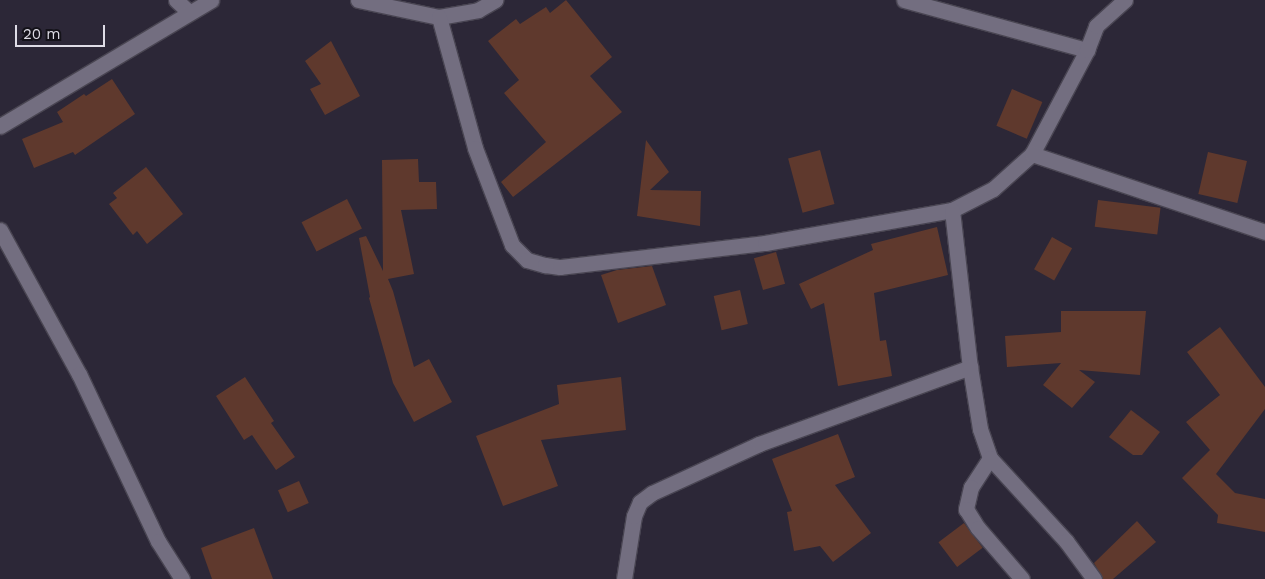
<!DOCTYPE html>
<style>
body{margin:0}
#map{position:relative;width:1265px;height:579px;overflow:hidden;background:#2c2737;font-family:"Work Sans",sans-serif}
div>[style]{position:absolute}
.building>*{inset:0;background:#5f392d;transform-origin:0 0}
.roads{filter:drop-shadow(1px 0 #494552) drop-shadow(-1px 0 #494552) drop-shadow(0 1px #494552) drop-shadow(0 -1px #494552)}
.street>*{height:15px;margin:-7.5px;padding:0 7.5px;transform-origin:7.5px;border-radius:7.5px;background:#736e80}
.secondary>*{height:15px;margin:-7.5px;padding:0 7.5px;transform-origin:7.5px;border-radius:7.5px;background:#736e80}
span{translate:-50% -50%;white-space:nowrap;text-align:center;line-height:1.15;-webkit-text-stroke:4.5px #141219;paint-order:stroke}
.scale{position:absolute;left:15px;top:25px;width:90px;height:22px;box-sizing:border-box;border:2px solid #dedce6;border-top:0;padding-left:6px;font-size:15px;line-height:18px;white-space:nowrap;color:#dedce6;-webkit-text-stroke:4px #141219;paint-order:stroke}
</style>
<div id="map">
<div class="building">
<i style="clip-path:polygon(566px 0,612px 57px,590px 76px,622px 112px,513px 197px,501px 182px,546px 142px,504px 93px,519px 80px,488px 41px,516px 19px,520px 24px,546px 7px,550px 13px)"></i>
<i style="clip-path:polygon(331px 41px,360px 96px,325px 115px,310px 89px,321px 84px,305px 61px)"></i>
<i style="clip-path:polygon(112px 79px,135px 114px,75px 155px,73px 152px,34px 168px,22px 139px,63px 122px,57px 112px,84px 94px,86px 96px)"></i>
<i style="left:1012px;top:89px;width:33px;height:40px;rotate:23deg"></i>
<i style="clip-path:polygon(646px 140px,669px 172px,650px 190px,701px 191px,700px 226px,637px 216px)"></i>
<i style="left:820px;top:150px;width:56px;height:33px;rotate:75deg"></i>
<i style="left:1208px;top:152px;width:40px;height:43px;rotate:13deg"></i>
<i style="clip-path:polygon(418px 159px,419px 182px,436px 182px,437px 209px,401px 210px,414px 274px,388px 279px,393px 291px,414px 367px,429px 359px,452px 402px,414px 422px,393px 383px,369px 298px,370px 297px,359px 238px,366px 236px,383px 271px,382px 160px)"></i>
<i style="clip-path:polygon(146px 167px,183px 214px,147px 244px,137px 231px,133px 235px,109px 204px,117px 198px,113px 193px)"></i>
<i style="left:347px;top:199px;width:33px;height:51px;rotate:63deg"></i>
<i style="left:1098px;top:200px;width:63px;height:27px;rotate:7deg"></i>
<i style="clip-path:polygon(937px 227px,948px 275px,874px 293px,880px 341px,886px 340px,892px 376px,838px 386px,824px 303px,811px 309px,799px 284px,873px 250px,871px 244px)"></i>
<i style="left:1052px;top:237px;width:23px;height:37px;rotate:29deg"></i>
<i style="left:776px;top:252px;width:33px;height:23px;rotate:74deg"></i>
<i style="clip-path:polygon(652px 266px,666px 305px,618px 323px,601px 275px,617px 270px)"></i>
<i style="left:740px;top:290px;width:35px;height:27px;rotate:77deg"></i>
<i style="clip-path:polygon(1061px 311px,1146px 311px,1140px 375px,1079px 370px,1095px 382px,1072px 408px,1043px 385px,1061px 363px,1007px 367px,1005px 336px,1061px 332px)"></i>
<i style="clip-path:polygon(1220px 327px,1265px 387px,1265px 409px,1216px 474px,1235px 493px,1265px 499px,1265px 532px,1217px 523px,1218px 515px,1182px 478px,1210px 450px,1186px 422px,1220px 395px,1187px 352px)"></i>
<i style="clip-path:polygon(245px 377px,274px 421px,271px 423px,295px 457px,276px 470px,252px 435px,244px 440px,216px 396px)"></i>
<i style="clip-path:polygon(621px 377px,626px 430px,541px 440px,558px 486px,503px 506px,476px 436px,559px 404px,557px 385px)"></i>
<i style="clip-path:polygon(1131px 410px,1160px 432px,1142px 455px,1133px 455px,1109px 437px)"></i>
<i style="clip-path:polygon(838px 434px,855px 477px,835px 485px,871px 533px,833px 562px,820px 546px,794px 551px,787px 512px,792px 511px,772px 459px)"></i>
<i style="left:299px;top:481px;width:24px;height:23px;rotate:66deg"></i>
<i style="clip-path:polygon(1137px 521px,1156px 542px,1113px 579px,1103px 579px,1094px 563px)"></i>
<i style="left:964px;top:523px;width:31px;height:32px;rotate:53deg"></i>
<i style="clip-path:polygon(254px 528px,273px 579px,212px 579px,201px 548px)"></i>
</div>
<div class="roads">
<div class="street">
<i style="left:176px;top:0;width:18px;rotate:43deg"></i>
<i style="left:358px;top:0;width:83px;rotate:11.9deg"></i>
<i style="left:439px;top:17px;width:40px;rotate:-10deg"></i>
<i style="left:478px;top:10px;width:20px;rotate:-30deg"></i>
<i style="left:904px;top:0;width:190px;rotate:15.3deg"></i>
<i style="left:439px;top:17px;width:136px;rotate:74.6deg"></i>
<i style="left:475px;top:148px;width:104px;rotate:69.1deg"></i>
<i style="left:512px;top:245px;width:21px;rotate:45deg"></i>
<i style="left:527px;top:260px;width:19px;rotate:16deg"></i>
<i style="left:545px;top:265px;width:15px;rotate:8deg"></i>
<i style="left:560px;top:267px;width:206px;rotate:-6.7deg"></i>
<i style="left:765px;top:243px;width:190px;rotate:-10deg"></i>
<i style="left:952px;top:210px;width:46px;rotate:-27.1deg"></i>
<i style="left:993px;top:189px;width:52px;rotate:-41.9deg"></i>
<i style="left:1032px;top:154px;width:118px;rotate:-62.1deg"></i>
<i style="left:1087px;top:50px;width:26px;rotate:-69deg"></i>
<i style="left:1096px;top:26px;width:39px;rotate:-42deg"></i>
<i style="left:0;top:126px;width:246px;rotate:-30.8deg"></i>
<i style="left:1032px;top:154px;width:246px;rotate:18.5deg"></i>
<i style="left:952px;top:210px;width:158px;rotate:83.5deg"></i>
<i style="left:970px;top:367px;width:63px;rotate:80.8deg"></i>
<i style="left:980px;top:429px;width:31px;rotate:71deg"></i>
<i style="left:990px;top:458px;width:113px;rotate:47.5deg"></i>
<i style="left:1066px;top:541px;width:47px;rotate:53.6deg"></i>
<i style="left:990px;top:458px;width:35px;rotate:123deg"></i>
<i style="left:971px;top:487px;width:23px;rotate:103deg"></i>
<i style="left:966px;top:509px;width:22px;rotate:58deg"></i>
<i style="left:978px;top:528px;width:67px;rotate:49.2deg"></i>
<i style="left:624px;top:579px;width:64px;rotate:-81deg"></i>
<i style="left:634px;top:516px;width:15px;rotate:-67deg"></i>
<i style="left:640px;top:502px;width:15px;rotate:-37deg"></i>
<i style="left:652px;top:493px;width:118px;rotate:-24.6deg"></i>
<i style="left:759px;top:444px;width:225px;rotate:-20deg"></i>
</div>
<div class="secondary">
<i style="left:0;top:230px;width:164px;rotate:61.3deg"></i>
<i style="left:79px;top:374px;width:185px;rotate:64.7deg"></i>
<i style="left:158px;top:541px;width:45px;rotate:57.7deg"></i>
</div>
</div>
<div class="scale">20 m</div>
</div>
